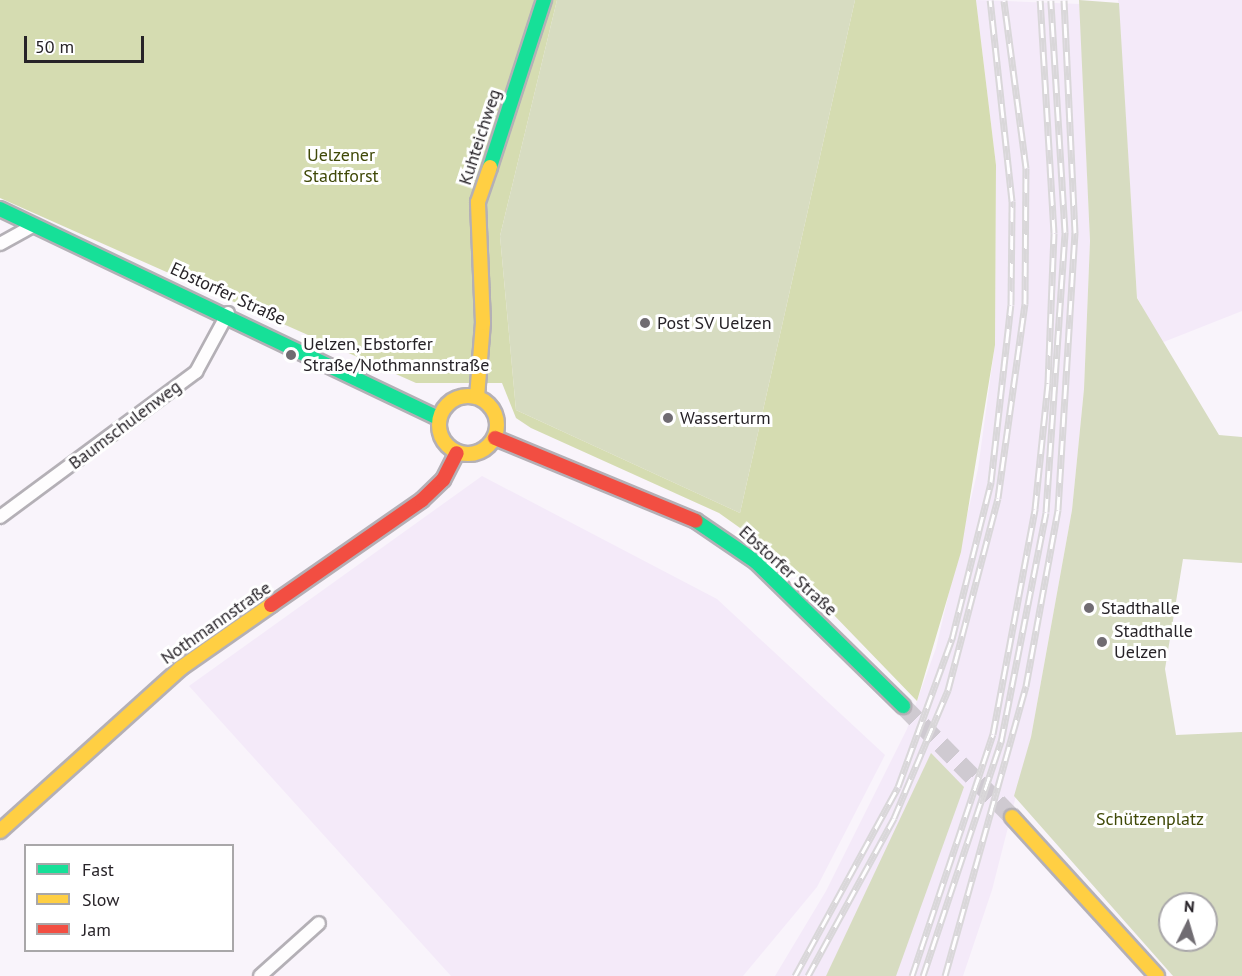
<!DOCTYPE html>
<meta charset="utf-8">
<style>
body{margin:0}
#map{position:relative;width:1242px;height:976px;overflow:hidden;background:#f9f4fb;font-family:"PT Sans",sans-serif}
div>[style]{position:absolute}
.built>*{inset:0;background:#f4eaf9}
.green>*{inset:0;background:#d7dcc1}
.forest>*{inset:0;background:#d5dcb1}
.secondary-tunnel>*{height:18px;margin-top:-9px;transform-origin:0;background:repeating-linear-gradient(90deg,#cfcad1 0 18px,transparent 0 27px)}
.roads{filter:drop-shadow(2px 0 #b4b0b6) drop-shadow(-2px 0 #b4b0b6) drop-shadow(0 2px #b4b0b6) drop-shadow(0 -2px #b4b0b6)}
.street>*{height:12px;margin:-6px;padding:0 6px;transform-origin:6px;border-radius:6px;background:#fefdfe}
.fast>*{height:14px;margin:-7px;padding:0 7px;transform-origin:7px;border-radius:7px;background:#16e098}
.slow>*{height:14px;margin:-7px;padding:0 7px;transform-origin:7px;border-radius:7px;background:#ffcf43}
.slow>.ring{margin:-7px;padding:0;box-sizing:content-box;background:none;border:14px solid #ffcf43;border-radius:50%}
.jam>*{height:14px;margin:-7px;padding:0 7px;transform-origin:7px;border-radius:7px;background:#f24e42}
.rail>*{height:7px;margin-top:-3.5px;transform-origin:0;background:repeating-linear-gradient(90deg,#fff 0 14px,#d9d7d9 0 28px);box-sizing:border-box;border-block:2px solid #d9d7d9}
.dots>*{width:16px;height:16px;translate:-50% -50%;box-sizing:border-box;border:3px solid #fff;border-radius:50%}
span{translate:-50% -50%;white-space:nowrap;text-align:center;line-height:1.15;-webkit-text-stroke:6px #fff;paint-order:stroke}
.street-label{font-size:18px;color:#272328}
.park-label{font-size:18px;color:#404908}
.poi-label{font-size:18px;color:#272328}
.left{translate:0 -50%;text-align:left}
.legend{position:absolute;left:24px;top:844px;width:210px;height:108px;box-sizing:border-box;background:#fff;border:2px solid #a9a7a9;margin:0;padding:8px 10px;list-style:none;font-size:18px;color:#272328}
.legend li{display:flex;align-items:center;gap:12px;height:30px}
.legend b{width:30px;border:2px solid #a9a7a9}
.north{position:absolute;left:1158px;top:892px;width:60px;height:60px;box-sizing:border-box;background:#fff;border:2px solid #a9a7a9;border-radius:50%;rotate:5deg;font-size:16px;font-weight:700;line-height:24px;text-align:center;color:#272328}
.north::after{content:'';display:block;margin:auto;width:21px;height:27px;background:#706c72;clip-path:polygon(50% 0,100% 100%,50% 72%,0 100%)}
.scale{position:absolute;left:24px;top:36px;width:120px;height:27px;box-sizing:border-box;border:3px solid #272328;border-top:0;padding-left:8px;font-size:18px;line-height:21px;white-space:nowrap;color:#272328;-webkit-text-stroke:4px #fff;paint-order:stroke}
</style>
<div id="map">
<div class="built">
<i style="clip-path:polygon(976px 0,1080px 4px,1090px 241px,1084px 389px,1072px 510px,1031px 737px,992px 890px,963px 976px,775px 976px,826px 891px,907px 729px,936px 648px,978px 469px,995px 344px,996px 165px)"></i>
<i style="clip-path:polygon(1118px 0,1242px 0,1242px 311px,1161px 343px,1137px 297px)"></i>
<i style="clip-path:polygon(482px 476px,717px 599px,885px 755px,817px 887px,743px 976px,451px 976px,189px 686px)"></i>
</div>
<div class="green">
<i style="clip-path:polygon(557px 0,855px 0,740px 513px,516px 410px,500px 236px)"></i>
<i style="clip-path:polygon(evenodd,1079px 0,1119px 3px,1137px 298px,1219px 435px,1242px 437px,1242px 563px,1183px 559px,1165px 669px,1176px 735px,1242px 732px,1242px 976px,1173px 976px,1014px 796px,1031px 737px,1072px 510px,1084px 389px,1090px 241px,1079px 0,1170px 904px,1206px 904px,1206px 940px,1170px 940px,1170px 904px)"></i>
<i style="clip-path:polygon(931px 753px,964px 787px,896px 976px,826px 976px)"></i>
</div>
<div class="forest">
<i style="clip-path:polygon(0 0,557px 0,500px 236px,516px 410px,740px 513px,855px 0,976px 0,996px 165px,995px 345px,961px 552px,917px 701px,771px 550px,719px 513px,531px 428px,516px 418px,502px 383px,416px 383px,0 198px)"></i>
</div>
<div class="secondary-tunnel">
<i style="left:903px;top:706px;width:156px;rotate:45.5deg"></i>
</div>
<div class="roads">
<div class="street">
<i style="left:0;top:244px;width:39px;rotate:-29deg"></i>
<i style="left:0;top:517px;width:244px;rotate:-36.5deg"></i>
<i style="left:196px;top:372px;width:67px;rotate:-61.5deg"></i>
<i style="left:260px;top:976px;width:79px;rotate:-41.9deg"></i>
</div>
<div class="fast">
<i style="left:490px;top:167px;width:176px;rotate:-72.1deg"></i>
<i style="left:0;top:209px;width:486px;rotate:25.5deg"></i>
<i style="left:696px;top:521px;width:73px;rotate:34.3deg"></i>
<i style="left:756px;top:562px;width:206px;rotate:44.4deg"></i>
</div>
<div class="slow">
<i class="ring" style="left:439px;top:396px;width:44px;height:44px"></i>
<i style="left:477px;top:397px;width:74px;rotate:-85.4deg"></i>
<i style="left:483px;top:323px;width:121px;rotate:-92.4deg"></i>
<i style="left:478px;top:202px;width:37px;rotate:-71deg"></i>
<i style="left:1012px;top:817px;width:215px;rotate:47.6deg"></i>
<i style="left:0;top:831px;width:244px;rotate:-42deg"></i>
<i style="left:181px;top:668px;width:110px;rotate:-35deg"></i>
</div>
<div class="jam">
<i style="left:495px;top:438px;width:217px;rotate:22.4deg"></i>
<i style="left:271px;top:605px;width:184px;rotate:-34.8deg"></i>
<i style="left:422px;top:500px;width:29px;rotate:-44deg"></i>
<i style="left:443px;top:480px;width:30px;rotate:-63deg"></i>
</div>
</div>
<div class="rail">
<i style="left:795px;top:976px;width:215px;rotate:-61.4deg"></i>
<i style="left:898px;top:787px;width:158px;rotate:-70deg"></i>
<i style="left:952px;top:639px;width:162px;rotate:-76deg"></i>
<i style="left:991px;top:482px;width:178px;rotate:-83.6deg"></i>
<i style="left:1011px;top:305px;width:104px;rotate:-89.4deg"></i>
<i style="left:1012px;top:201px;width:202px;rotate:-96.2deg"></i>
<i style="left:808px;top:976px;width:180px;rotate:-61.4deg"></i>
<i style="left:894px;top:818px;width:139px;rotate:-67.1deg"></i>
<i style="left:948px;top:690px;width:198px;rotate:-75.4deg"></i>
<i style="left:998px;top:498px;width:196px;rotate:-82.1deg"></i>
<i style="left:1025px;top:304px;width:136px;rotate:-89.6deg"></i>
<i style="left:1026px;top:168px;width:169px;rotate:-97.5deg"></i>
<i style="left:912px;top:976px;width:255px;rotate:-71.5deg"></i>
<i style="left:993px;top:734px;width:229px;rotate:-79.4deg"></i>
<i style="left:1035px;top:509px;width:127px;rotate:-84.1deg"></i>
<i style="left:1048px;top:383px;width:150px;rotate:-87.7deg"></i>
<i style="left:1054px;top:233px;width:233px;rotate:-93.4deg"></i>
<i style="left:923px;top:976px;width:247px;rotate:-71.6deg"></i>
<i style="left:1001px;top:742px;width:234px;rotate:-78.9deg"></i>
<i style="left:1046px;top:512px;width:281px;rotate:-86.1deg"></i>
<i style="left:1065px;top:232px;width:232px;rotate:-93.5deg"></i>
<i style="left:945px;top:976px;width:301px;rotate:-74.4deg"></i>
<i style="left:1026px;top:686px;width:179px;rotate:-79.7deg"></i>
<i style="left:1058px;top:510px;width:278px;rotate:-86.5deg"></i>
<i style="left:1075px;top:233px;width:233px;rotate:-92.7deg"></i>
</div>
<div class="dots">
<i style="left:645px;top:323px;background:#706c72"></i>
<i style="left:291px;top:355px;background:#706c72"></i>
<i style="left:668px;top:418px;background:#706c72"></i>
<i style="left:1089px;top:608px;background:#706c72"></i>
<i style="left:1102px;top:642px;background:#706c72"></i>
</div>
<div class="street-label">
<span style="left:480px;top:137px;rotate:-72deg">Kuhteichweg</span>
<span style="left:228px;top:294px;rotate:25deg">Ebstorfer Straße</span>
<span style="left:125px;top:425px;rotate:-37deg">Baumschulenweg</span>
<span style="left:788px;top:571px;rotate:42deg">Ebstorfer Straße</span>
<span style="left:216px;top:623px;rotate:-35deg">Nothmannstraße</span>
</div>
<div class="park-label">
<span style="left:341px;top:166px">Uelzener<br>Stadtforst</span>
<span style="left:1150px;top:819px">Schützenplatz</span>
</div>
<div class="poi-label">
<span class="left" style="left:657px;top:323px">Post SV Uelzen</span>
<span class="left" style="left:303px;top:355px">Uelzen, Ebstorfer<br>Straße/Nothmannstraße</span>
<span class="left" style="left:680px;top:418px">Wasserturm</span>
<span class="left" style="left:1101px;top:608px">Stadthalle</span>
<span class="left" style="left:1114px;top:642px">Stadthalle<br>Uelzen</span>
</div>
<ul class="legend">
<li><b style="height:8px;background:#16e098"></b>Fast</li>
<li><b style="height:8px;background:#ffcf43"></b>Slow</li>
<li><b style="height:8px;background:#f24e42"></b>Jam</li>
</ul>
<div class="north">N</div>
<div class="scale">50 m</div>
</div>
